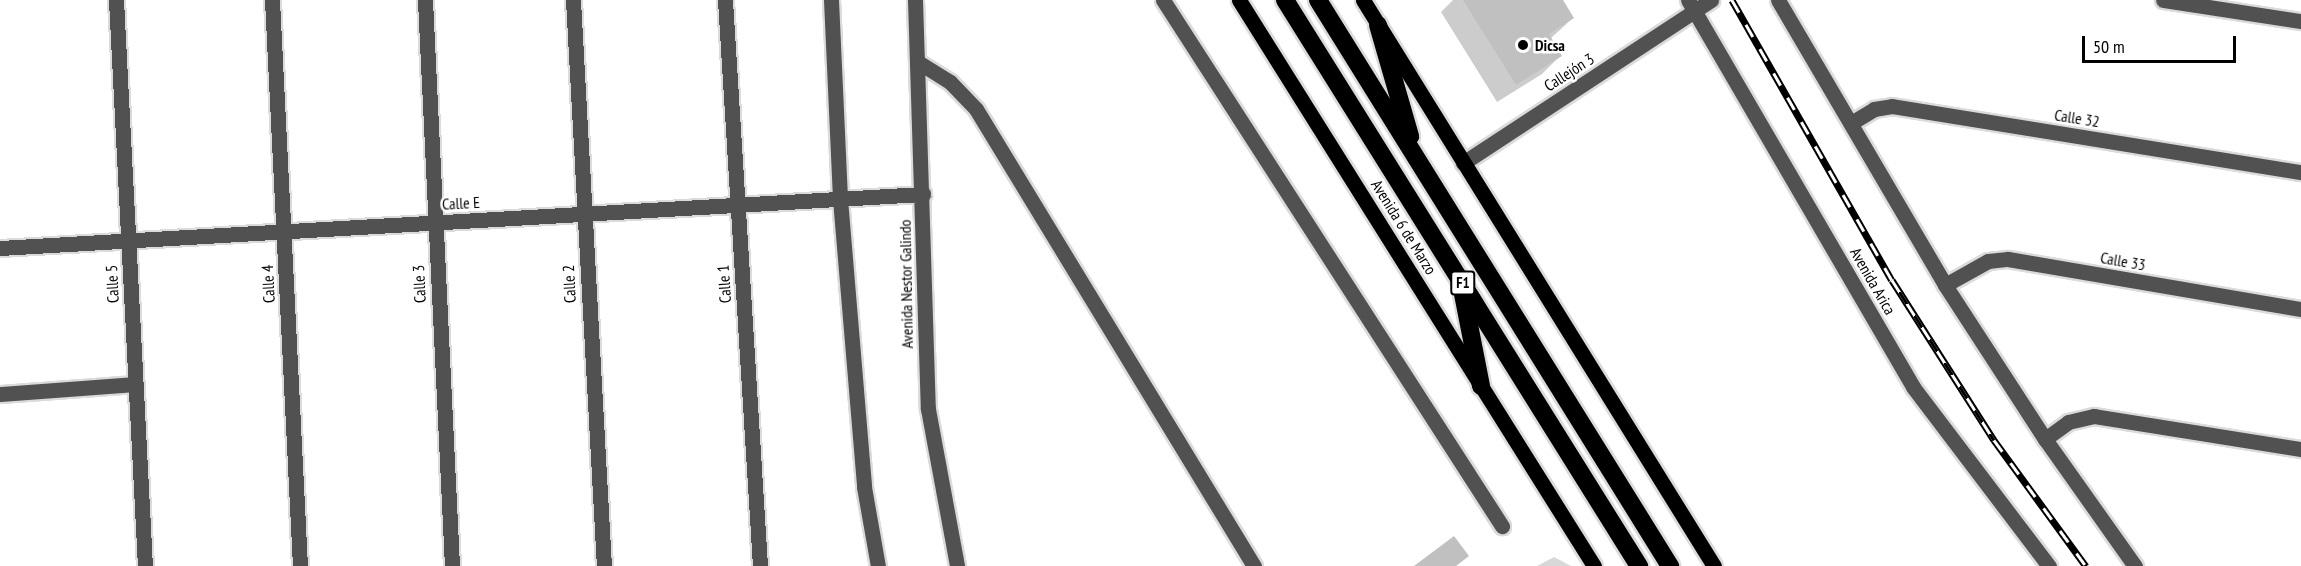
<!DOCTYPE html>
<meta charset="utf-8">
<style>
body{margin:0}
#map{position:relative;width:2301px;height:566px;overflow:hidden;background:#fff;font-family:"PT Sans Narrow",sans-serif}
div>[style]{position:absolute}
.green>*{inset:0;background:#d8d8d8}
.shadow>*{inset:0;background:#0003}
.building>*{inset:0;background:#c0c0c0}
.roads{filter:drop-shadow(2px 0 #dbdbdb) drop-shadow(-2px 0 #dbdbdb) drop-shadow(0 2px #dbdbdb) drop-shadow(0 -2px #dbdbdb)}
.minor>*{height:15px;margin:-7.5px;padding:0 7.5px;transform-origin:7.5px;border-radius:7.5px;background:#515151}
.major>*{height:15px;margin:-7.5px;padding:0 7.5px;transform-origin:7.5px;border-radius:7.5px;background:#000}
.highway>*{height:18px;margin:-9px;padding:0 9px;transform-origin:9px;border-radius:9px;background:#000}
.rail>*{height:7px;margin-top:-3.5px;transform-origin:0;background:repeating-linear-gradient(90deg,#fff 0 14px,#000 0 28px);box-sizing:border-box;border-block:2px solid #000}
.dots>*{width:16px;height:16px;translate:-50% -50%;box-sizing:border-box;border:3px solid #fff;border-radius:50%}
span{translate:-50% -50%;white-space:nowrap;text-align:center;line-height:1.15;-webkit-text-stroke:5px #fff;paint-order:stroke}
.shield-label span{padding:2px 4px;background:#fff;border:2px solid;border-radius:4px;-webkit-text-stroke-width:0}
.shield-label{font-size:15px;color:#000;font-weight:700}
.poi-label{font-size:16px;color:#000;font-weight:700}
.left{translate:0 -50%;text-align:left}
.street-label{font-size:16px;color:#000}
.scale{position:absolute;left:2082px;top:36px;width:154px;height:27px;box-sizing:border-box;border:3px solid #000;border-top:0;padding-left:8px;font-size:18px;line-height:21px;white-space:nowrap;color:#000;-webkit-text-stroke:4px #fff;paint-order:stroke}
</style>
<div id="map">
<div class="green">
<i style="clip-path:polygon(1554px 557px,1571px 566px,1537px 566px)"></i>
</div>
<div class="shadow">
<i style="clip-path:polygon(1453px 0,1561px 0,1573px 18px,1550px 39px,1560px 56px,1542px 74px,1497px 102px,1441px 12px)"></i>
</div>
<div class="building">
<i style="clip-path:polygon(1463px 0,1563px 0,1574px 18px,1549px 34px,1562px 56px,1516px 85px)"></i>
<i style="clip-path:polygon(1454px 536px,1469px 556px,1456px 566px,1414px 566px)"></i>
</div>
<div class="roads">
<div class="minor">
<i style="left:116px;top:0;width:567px;rotate:87.07deg"></i>
<i style="left:272px;top:0;width:567px;rotate:87.17deg"></i>
<i style="left:425px;top:0;width:567px;rotate:87.27deg"></i>
<i style="left:573px;top:0;width:567px;rotate:86.87deg"></i>
<i style="left:725px;top:0;width:567px;rotate:86.46deg"></i>
<i style="left:831px;top:0;width:199px;rotate:87.4deg"></i>
<i style="left:840px;top:199px;width:289px;rotate:85.2deg"></i>
<i style="left:864px;top:487px;width:80px;rotate:80deg"></i>
<i style="left:915px;top:0;width:409px;rotate:88.2deg"></i>
<i style="left:928px;top:409px;width:160px;rotate:79.5deg"></i>
<i style="left:1163px;top:0;width:626px;rotate:57.2deg"></i>
<i style="left:1688px;top:0;width:448px;rotate:59.8deg"></i>
<i style="left:1913px;top:387px;width:225px;rotate:52.8deg"></i>
<i style="left:1778px;top:0;width:330px;rotate:59.6deg"></i>
<i style="left:1945px;top:285px;width:184px;rotate:57deg"></i>
<i style="left:2045px;top:439px;width:156px;rotate:54.7deg"></i>
<i style="left:2163px;top:0;width:140px;rotate:8.7deg"></i>
<i style="left:918px;top:62px;width:38px;rotate:32deg"></i>
<i style="left:950px;top:82px;width:37px;rotate:46deg"></i>
<i style="left:976px;top:109px;width:535px;rotate:58.69deg"></i>
<i style="left:1851px;top:123px;width:27px;rotate:-31deg"></i>
<i style="left:1874px;top:109px;width:18px;rotate:-9deg"></i>
<i style="left:1892px;top:106px;width:414px;rotate:9.2deg"></i>
<i style="left:1463px;top:163px;width:297px;rotate:-33.3deg"></i>
<i style="left:0;top:248px;width:925px;rotate:-3.35deg"></i>
<i style="left:1945px;top:285px;width:49px;rotate:-29.2deg"></i>
<i style="left:1988px;top:261px;width:20px;rotate:-6deg"></i>
<i style="left:2008px;top:259px;width:297px;rotate:9.7deg"></i>
<i style="left:0;top:394px;width:135px;rotate:-4.2deg"></i>
<i style="left:2045px;top:439px;width:29px;rotate:-36deg"></i>
<i style="left:2068px;top:422px;width:27px;rotate:-13deg"></i>
<i style="left:2094px;top:416px;width:210px;rotate:9.1deg"></i>
</div>
<div class="major">
<i style="left:1239px;top:0;width:668px;rotate:57.9deg"></i>
<i style="left:1363px;top:0;width:666px;rotate:58.2deg"></i>
</div>
<div class="highway">
<i style="left:1285px;top:0;width:668px;rotate:57.98deg"></i>
<i style="left:1318px;top:0;width:667px;rotate:58.12deg"></i>
<i style="left:1378px;top:25px;width:116px;rotate:73.9deg"></i>
<i style="left:1462px;top:289px;width:99px;rotate:78.9deg"></i>
</div>
</div>
<div class="rail">
<i style="left:1732px;top:0;width:322px;rotate:60.3deg"></i>
<i style="left:1892px;top:280px;width:190px;rotate:57.5deg"></i>
<i style="left:1994px;top:440px;width:156px;rotate:53.9deg"></i>
</div>
<div class="dots">
<i style="left:1523px;top:45px;background:#000"></i>
</div>
<div class="shield-label">
<span style="left:1463px;top:283px">F1</span>
</div>
<div class="poi-label">
<span class="left" style="left:1535px;top:45px">Dicsa</span>
</div>
<div class="street-label">
<span style="left:1569px;top:72px;rotate:-33deg">Callejón 3</span>
<span style="left:2077px;top:118px;rotate:9deg">Calle 32</span>
<span style="left:461px;top:203px;rotate:-3deg">Calle E</span>
<span style="left:1404px;top:227px;rotate:58deg">Avenida 6 de Marzo</span>
<span style="left:2123px;top:261px;rotate:10deg">Calle 33</span>
<span style="left:1873px;top:281px;rotate:60deg">Avenida Arica</span>
<span style="left:112px;top:284px;rotate:-93deg">Calle 5</span>
<span style="left:268px;top:284px;rotate:-93deg">Calle 4</span>
<span style="left:419px;top:284px;rotate:-93deg">Calle 3</span>
<span style="left:569px;top:284px;rotate:-93deg">Calle 2</span>
<span style="left:724px;top:284px;rotate:-94deg">Calle 1</span>
<span style="left:906px;top:284px;rotate:-91deg">Avenida Nestor Galindo</span>
</div>
<div class="scale">50 m</div>
</div>
